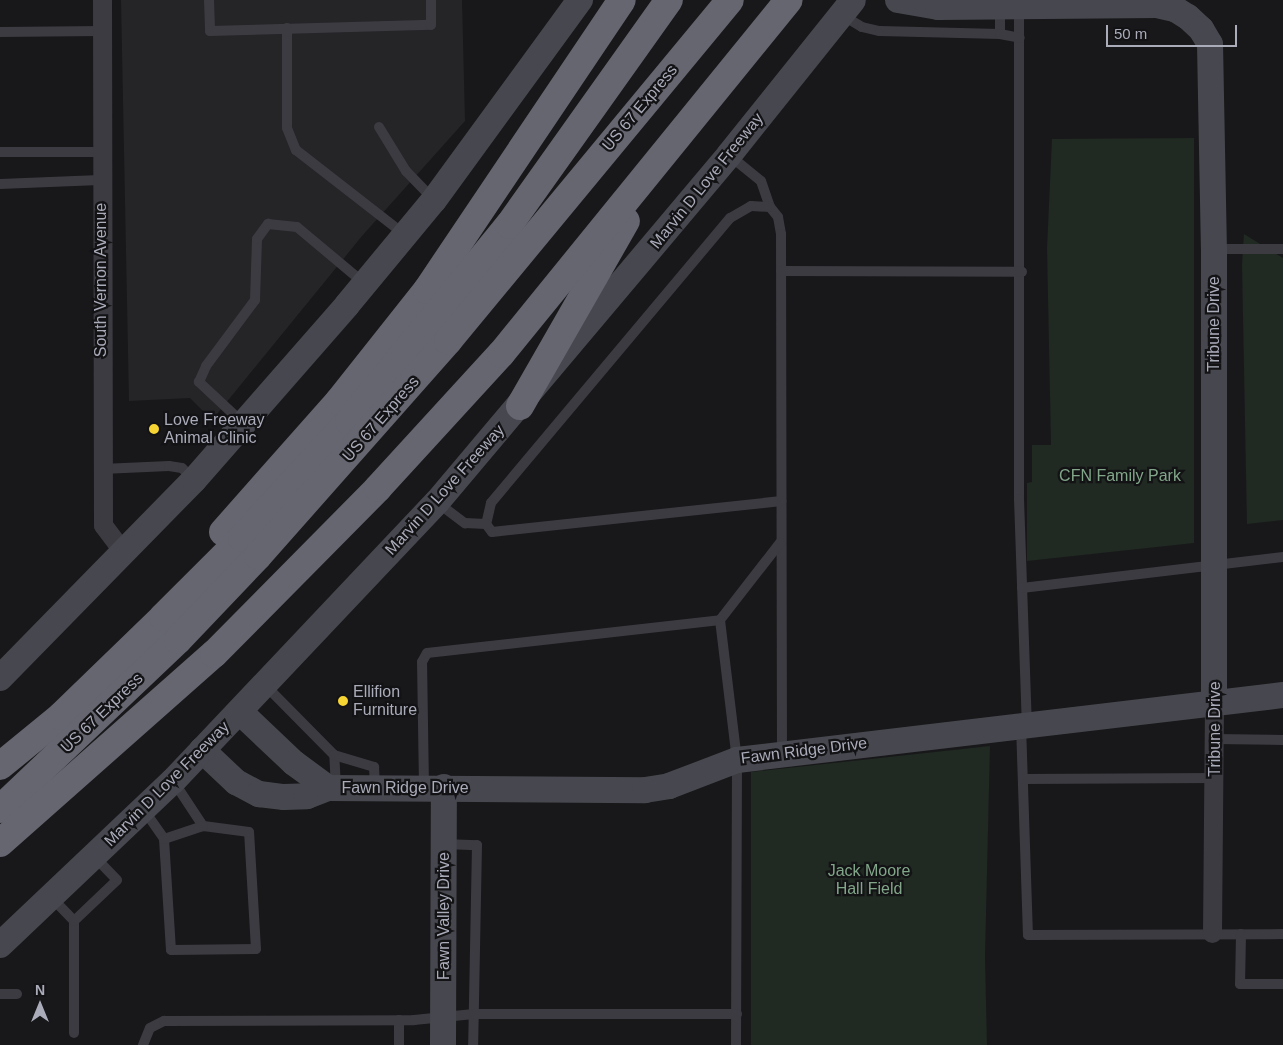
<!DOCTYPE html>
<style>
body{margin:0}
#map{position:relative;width:1283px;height:1045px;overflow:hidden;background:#18181a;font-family:Helvetica,sans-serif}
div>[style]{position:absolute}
.built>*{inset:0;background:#252427}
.green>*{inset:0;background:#202922}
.lane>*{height:10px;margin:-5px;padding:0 5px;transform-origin:5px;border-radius:5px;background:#3b3b41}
.street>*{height:19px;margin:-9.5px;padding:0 9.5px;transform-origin:9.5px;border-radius:9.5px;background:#3b3b41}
.secondary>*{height:26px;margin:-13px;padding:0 13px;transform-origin:13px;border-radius:13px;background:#47484f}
.highway>*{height:28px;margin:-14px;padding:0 14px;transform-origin:14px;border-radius:14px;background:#656670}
.dots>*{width:14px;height:14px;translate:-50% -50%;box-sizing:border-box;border:2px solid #131315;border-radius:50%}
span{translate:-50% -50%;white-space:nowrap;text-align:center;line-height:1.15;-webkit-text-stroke:4.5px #131315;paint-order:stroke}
.street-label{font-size:16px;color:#aaacba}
.poi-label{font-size:16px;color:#aaacba}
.left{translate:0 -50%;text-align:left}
.park-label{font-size:16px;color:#81a689}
.north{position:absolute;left:15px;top:980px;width:50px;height:50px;-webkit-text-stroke:4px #131315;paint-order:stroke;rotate:0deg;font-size:14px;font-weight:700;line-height:20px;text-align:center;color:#aaacba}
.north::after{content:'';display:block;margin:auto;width:18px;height:22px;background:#aaacba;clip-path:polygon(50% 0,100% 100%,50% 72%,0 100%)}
.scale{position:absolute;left:1106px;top:25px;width:131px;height:22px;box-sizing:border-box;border:2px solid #aaacba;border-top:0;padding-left:6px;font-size:15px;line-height:18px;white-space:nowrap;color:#aaacba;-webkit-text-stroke:4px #131315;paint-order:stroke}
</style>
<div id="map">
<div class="built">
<i style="clip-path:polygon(121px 0,462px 0,465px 121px,362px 236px,212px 420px,190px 398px,129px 401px)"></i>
</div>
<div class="green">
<i style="clip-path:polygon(1194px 138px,1194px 543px,1027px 561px,1027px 483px,1032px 482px,1032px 445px,1051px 445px,1047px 248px,1052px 139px)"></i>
<i style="clip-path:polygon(1244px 234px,1283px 258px,1283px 520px,1247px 524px,1242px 264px)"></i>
<i style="clip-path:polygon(990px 746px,985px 957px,987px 1045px,751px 1045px,751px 772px)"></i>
</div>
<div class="lane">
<i style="left:209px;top:0;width:31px;rotate:88deg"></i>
<i style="left:210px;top:31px;width:221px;rotate:-1.6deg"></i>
<i style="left:431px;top:25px;width:25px;rotate:-90deg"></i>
<i style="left:1019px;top:6px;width:493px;rotate:90deg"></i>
<i style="left:1019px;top:499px;width:225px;rotate:88deg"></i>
<i style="left:842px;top:15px;width:23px;rotate:31deg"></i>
<i style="left:862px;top:27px;width:18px;rotate:13deg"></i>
<i style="left:880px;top:31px;width:120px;rotate:1.4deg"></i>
<i style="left:1000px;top:34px;width:26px;rotate:-90deg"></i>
<i style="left:287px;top:28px;width:100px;rotate:90deg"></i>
<i style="left:287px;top:128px;width:24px;rotate:68deg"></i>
<i style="left:296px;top:150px;width:137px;rotate:37.9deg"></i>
<i style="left:0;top:32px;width:102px;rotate:-0.6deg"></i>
<i style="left:1000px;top:34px;width:20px;rotate:11deg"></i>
<i style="left:379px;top:127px;width:52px;rotate:58.5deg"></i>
<i style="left:406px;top:171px;width:39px;rotate:46deg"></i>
<i style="left:0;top:152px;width:101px"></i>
<i style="left:729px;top:155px;width:41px;rotate:39.1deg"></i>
<i style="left:761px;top:181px;width:28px;rotate:71deg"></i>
<i style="left:770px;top:207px;width:13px;rotate:51deg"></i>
<i style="left:778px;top:217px;width:17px;rotate:80deg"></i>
<i style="left:781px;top:234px;width:520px;rotate:89.89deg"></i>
<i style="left:0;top:184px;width:100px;rotate:-2.3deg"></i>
<i style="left:770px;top:207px;width:19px;rotate:-177deg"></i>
<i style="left:751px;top:206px;width:24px;rotate:150deg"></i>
<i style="left:730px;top:218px;width:372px;rotate:130deg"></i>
<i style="left:491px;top:503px;width:22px;rotate:103deg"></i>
<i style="left:486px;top:524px;width:10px;rotate:53deg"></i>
<i style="left:492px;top:532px;width:291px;rotate:-6.1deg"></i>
<i style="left:1214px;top:249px;width:69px"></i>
<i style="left:781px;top:271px;width:241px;rotate:0.2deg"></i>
<i style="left:244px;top:424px;width:62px;rotate:-137deg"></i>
<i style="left:199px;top:382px;width:17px;rotate:-66deg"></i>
<i style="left:206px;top:366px;width:82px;rotate:-53.4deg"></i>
<i style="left:255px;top:300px;width:61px;rotate:-88.1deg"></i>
<i style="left:257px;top:239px;width:19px;rotate:-54deg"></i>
<i style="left:268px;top:224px;width:29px;rotate:6deg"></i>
<i style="left:297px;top:227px;width:87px;rotate:39.9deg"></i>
<i style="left:102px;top:469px;width:67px;rotate:-2.6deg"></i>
<i style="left:169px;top:466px;width:13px;rotate:9deg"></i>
<i style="left:182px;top:468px;width:17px;rotate:45deg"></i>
<i style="left:438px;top:503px;width:34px;rotate:37deg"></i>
<i style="left:465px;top:523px;width:21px;rotate:3deg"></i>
<i style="left:1022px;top:588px;width:263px;rotate:-6.8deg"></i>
<i style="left:720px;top:620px;width:98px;rotate:-52.1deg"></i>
<i style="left:266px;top:686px;width:97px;rotate:45.4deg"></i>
<i style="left:1021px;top:725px;width:210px;rotate:88.1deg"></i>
<i style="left:1028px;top:935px;width:255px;rotate:-0.2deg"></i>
<i style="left:1215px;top:739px;width:68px;rotate:0.8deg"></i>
<i style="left:1023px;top:779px;width:192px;rotate:-0.3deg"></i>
<i style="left:174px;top:782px;width:53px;rotate:56.6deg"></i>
<i style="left:424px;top:787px;width:125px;rotate:-90.9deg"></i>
<i style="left:422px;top:662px;width:10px;rotate:-61deg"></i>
<i style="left:427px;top:653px;width:295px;rotate:-6.4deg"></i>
<i style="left:720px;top:620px;width:141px;rotate:83.1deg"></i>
<i style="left:737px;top:760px;width:285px;rotate:90.2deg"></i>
<i style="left:336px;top:788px;width:33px;rotate:-93deg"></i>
<i style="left:334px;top:755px;width:42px;rotate:16.7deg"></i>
<i style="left:374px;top:767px;width:21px;rotate:87deg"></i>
<i style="left:144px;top:810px;width:35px;rotate:55deg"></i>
<i style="left:164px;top:839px;width:111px;rotate:86.4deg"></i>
<i style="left:171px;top:950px;width:85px;rotate:-0.7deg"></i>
<i style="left:256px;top:949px;width:117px;rotate:-93.4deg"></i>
<i style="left:249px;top:832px;width:46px;rotate:-172.6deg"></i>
<i style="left:203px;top:826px;width:41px;rotate:161.6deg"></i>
<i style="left:444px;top:844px;width:33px;rotate:2deg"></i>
<i style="left:477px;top:845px;width:200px;rotate:91.1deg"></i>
<i style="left:52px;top:898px;width:32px;rotate:46deg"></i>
<i style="left:74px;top:921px;width:112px;rotate:90deg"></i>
<i style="left:74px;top:921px;width:59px;rotate:-43.6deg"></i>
<i style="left:117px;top:880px;width:32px;rotate:-134deg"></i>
<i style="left:1241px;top:934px;width:50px;rotate:91.1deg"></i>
<i style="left:1240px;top:984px;width:43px"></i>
<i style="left:0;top:994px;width:17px"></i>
<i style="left:399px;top:1020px;width:25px;rotate:90deg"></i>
<i style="left:143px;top:1045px;width:18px;rotate:-68deg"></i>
<i style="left:150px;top:1028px;width:16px;rotate:-27deg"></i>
<i style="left:164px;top:1021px;width:250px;rotate:-0.2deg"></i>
<i style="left:414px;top:1020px;width:60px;rotate:-5.7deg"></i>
<i style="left:474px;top:1014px;width:263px"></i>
</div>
<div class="street">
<i style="left:102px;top:0;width:525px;rotate:89.89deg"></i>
<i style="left:103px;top:525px;width:35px;rotate:53deg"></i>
<i style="left:1212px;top:933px;width:231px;rotate:-89.5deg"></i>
</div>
<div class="secondary">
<i style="left:898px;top:0;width:41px;rotate:9.9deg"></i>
<i style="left:938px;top:7px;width:219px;rotate:-0.5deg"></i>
<i style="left:1157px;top:5px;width:18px;rotate:13deg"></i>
<i style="left:1175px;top:9px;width:15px;rotate:32deg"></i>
<i style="left:1188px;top:17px;width:18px;rotate:43deg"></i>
<i style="left:1201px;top:29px;width:17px;rotate:59deg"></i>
<i style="left:1210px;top:44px;width:205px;rotate:88.9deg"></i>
<i style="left:1214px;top:249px;width:453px;rotate:90deg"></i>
<i style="left:0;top:678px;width:277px;rotate:-45.6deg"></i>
<i style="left:194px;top:480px;width:232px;rotate:-48.8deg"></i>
<i style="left:347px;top:305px;width:136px;rotate:-50.4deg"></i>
<i style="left:434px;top:200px;width:248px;rotate:-53.9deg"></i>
<i style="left:240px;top:712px;width:74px;rotate:43.4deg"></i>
<i style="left:294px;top:763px;width:42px;rotate:36.3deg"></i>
<i style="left:202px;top:750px;width:47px;rotate:43.3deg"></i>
<i style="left:236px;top:782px;width:26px;rotate:28deg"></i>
<i style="left:259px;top:794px;width:25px;rotate:7deg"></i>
<i style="left:284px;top:797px;width:23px;rotate:-2deg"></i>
<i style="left:307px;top:796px;width:22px;rotate:-21deg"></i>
<i style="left:328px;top:788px;width:317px;rotate:0.4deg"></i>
<i style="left:645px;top:790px;width:24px;rotate:-9deg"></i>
<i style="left:669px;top:786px;width:73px;rotate:-20.9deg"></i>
<i style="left:737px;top:760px;width:550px;rotate:-6.79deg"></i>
<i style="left:0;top:945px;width:238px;rotate:-43.5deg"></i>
<i style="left:173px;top:781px;width:384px;rotate:-46.6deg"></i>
<i style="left:437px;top:502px;width:454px;rotate:-49.9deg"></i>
<i style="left:729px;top:155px;width:198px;rotate:-51.3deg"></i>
<i style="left:443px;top:1045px;width:258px;rotate:-89.8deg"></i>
</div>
<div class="highway">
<i style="left:520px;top:406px;width:213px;rotate:-60.2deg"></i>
<i style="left:223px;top:532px;width:175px;rotate:-48.5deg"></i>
<i style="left:339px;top:401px;width:142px;rotate:-51.6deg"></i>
<i style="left:427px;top:290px;width:349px;rotate:-56.1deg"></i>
<i style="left:0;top:766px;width:79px;rotate:-39.3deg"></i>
<i style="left:61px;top:716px;width:142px;rotate:-44.1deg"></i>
<i style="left:163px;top:617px;width:112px;rotate:-45deg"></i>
<i style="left:242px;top:538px;width:159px;rotate:-47.6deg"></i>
<i style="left:349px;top:421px;width:253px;rotate:-50.8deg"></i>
<i style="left:509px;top:225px;width:276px;rotate:-54.6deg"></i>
<i style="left:0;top:809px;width:245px;rotate:-43.5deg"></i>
<i style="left:178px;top:640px;width:116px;rotate:-46.4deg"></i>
<i style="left:258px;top:556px;width:287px;rotate:-48.5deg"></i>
<i style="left:448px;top:341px;width:442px;rotate:-50.4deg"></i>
<i style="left:0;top:843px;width:286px;rotate:-41.5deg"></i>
<i style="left:214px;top:654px;width:233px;rotate:-45.3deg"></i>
<i style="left:378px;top:488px;width:182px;rotate:-47.5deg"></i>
<i style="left:501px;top:354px;width:456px;rotate:-50.9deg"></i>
</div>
<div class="dots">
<i style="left:154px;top:429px;background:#f6d434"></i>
<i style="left:343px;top:701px;background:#f6d434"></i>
</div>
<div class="street-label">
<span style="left:640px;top:108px;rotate:-50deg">US 67 Express</span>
<span style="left:707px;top:181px;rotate:-51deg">Marvin D Love Freeway</span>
<span style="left:101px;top:280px;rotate:-90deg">South Vernon Avenue</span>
<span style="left:1214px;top:324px;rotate:-90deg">Tribune Drive</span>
<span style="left:381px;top:419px;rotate:-49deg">US 67 Express</span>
<span style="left:445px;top:490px;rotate:-48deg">Marvin D Love Freeway</span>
<span style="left:102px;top:713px;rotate:-44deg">US 67 Express</span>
<span style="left:1215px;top:729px;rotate:-90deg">Tribune Drive</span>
<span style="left:804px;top:751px;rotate:-7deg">Fawn Ridge Drive</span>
<span style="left:167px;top:784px;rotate:-45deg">Marvin D Love Freeway</span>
<span style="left:405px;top:788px">Fawn Ridge Drive</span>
<span style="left:444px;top:916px;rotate:-90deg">Fawn Valley Drive</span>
</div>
<div class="poi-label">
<span class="left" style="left:164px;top:429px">Love Freeway<br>Animal Clinic</span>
<span class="left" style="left:353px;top:701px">Ellifion<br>Furniture</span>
</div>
<div class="park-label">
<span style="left:1120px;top:476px">CFN Family Park</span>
<span style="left:869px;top:880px">Jack Moore<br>Hall Field</span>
</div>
<div class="north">N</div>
<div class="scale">50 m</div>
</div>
